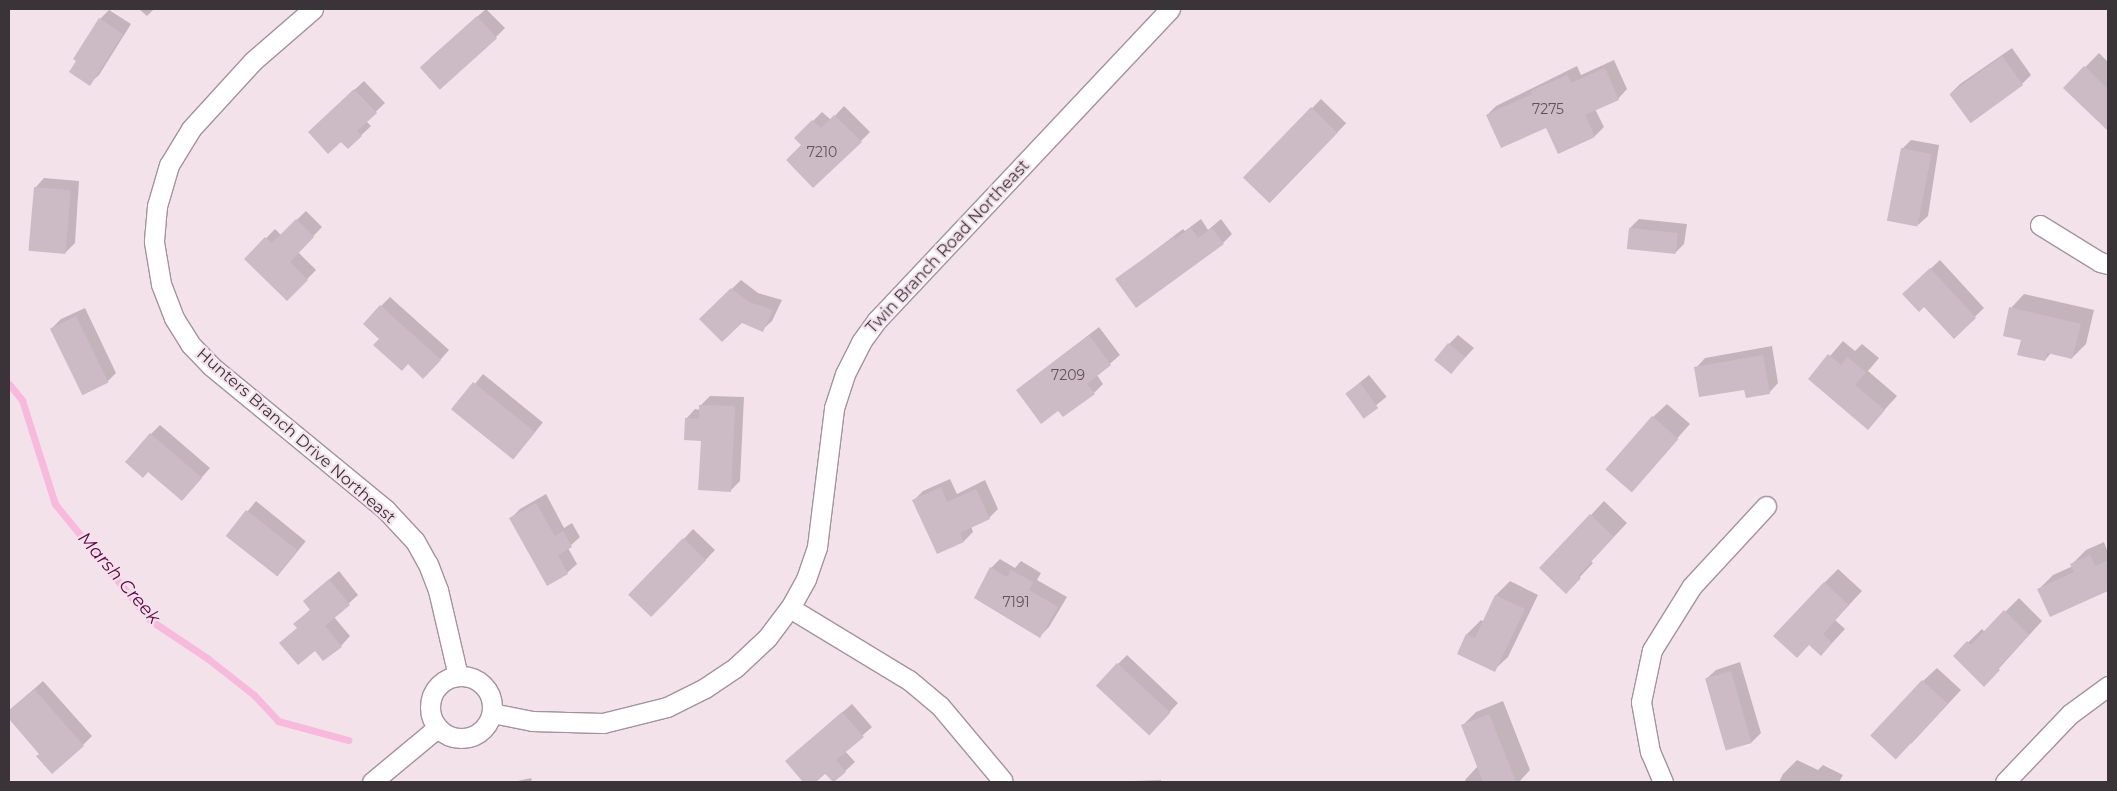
<!DOCTYPE html>
<style>
body{margin:0}
#map{position:relative;width:2117px;height:791px;overflow:hidden;background:#f4e2eb;font-family:Montserrat,sans-serif}
div>[style]{position:absolute}
.shadow>*{inset:0;background:#0003;transform-origin:0 0}
.stream>*{height:7px;margin:-3.5px;padding:0 3.5px;transform-origin:3.5px;border-radius:3.5px;background:#f7b9dc}
.building>*{inset:0;background:#ccbbc4;transform-origin:0 0}
.roads{filter:drop-shadow(1px 0 #a4939d) drop-shadow(-1px 0 #a4939d) drop-shadow(0 1px #a4939d) drop-shadow(0 -1px #a4939d)}
.minor>*{height:19px;margin:-9.5px;padding:0 9.5px;transform-origin:9.5px;border-radius:9.5px;background:#fff}
.minor>.ring{margin:-9.5px;padding:0;box-sizing:content-box;background:none;border:19px solid #fff;border-radius:50%}
span{translate:-50% -50%;white-space:nowrap;text-align:center;line-height:1.15;-webkit-text-stroke:4.5px #f4e2eb;paint-order:stroke}
.number-label{font-size:14px;color:#5e555a}
.number-label span{-webkit-text-stroke-width:0}
.street-label{font-size:16px;color:#3a3337}
.water-label{font-size:18px;color:#5f0446;font-style:italic}
.frame{position:absolute;inset:0;border:10px solid #3a3337;pointer-events:none}
</style>
<div id="map">
<div class="shadow">
<i style="clip-path:polygon(139px 9px,154px 9px,147px 16px)"></i>
<i style="clip-path:polygon(486px 9px,505px 28px,496px 37px,430px 58px)"></i>
<i style="clip-path:polygon(109px 10px,131px 24px,99px 75px,89px 84px,77px 61px,100px 19px)"></i>
<i style="clip-path:polygon(2012px 48px,2031px 75px,2022px 84px,1951px 93px,1960px 84px)"></i>
<i style="clip-path:polygon(2099px 53px,2108px 62px,2108px 129px,2065px 88px)"></i>
<i style="clip-path:polygon(1614px 60px,1627px 89px,1618px 99px,1595px 109px,1604px 127px,1595px 136px,1487px 115px,1496px 106px,1577px 66px,1581px 75px)"></i>
<i style="clip-path:polygon(364px 81px,385px 103px,366px 121px,371px 126px,348px 148px,319px 123px)"></i>
<i style="left:1321px;top:99px;width:35px;height:110px;rotate:44deg"></i>
<i style="clip-path:polygon(844px 106px,870px 132px,861px 141px,802px 144px,796px 138px,822px 112px,831px 120px)"></i>
<i style="clip-path:polygon(1911px 140px,1939px 145px,1928px 216px,1918px 225px,1902px 149px)"></i>
<i style="clip-path:polygon(44px 178px,79px 181px,75px 243px,65px 253px,35px 188px)"></i>
<i style="clip-path:polygon(306px 211px,322px 227px,298px 252px,316px 270px,287px 300px,246px 259px,275px 229px,281px 235px)"></i>
<i style="clip-path:polygon(1201px 219px,1208px 230px,1221px 219px,1232px 234px,1223px 243px,1117px 279px,1183px 229px,1185px 231px)"></i>
<i style="clip-path:polygon(1639px 219px,1687px 224px,1684px 244px,1675px 253px,1630px 228px)"></i>
<i style="clip-path:polygon(1940px 260px,1984px 308px,1954px 337px,1924px 305px,1913px 285px)"></i>
<i style="clip-path:polygon(741px 280px,758px 293px,782px 300px,772px 321px,762px 330px,742px 321px,701px 319px)"></i>
<i style="clip-path:polygon(2024px 294px,2094px 310px,2086px 344px,2072px 358px,2051px 353px,2045px 360px,2022px 339px,2011px 308px)"></i>
<i style="clip-path:polygon(390px 297px,449px 350px,433px 368px,381px 306px)"></i>
<i style="clip-path:polygon(85px 308px,116px 373px,107px 382px,52px 328px,61px 319px)"></i>
<i style="clip-path:polygon(1099px 327px,1120px 355px,1097px 375px,1103px 384px,1094px 393px,1017px 390px)"></i>
<i style="clip-path:polygon(1458px 335px,1474px 348px,1452px 372px,1449px 344px)"></i>
<i style="clip-path:polygon(1843px 341px,1855px 351px,1862px 344px,1879px 358px,1868px 371px,1897px 396px,1868px 428px,1810px 379px)"></i>
<i style="clip-path:polygon(1772px 346px,1778px 383px,1769px 393px,1745px 388px,1696px 368px,1705px 358px)"></i>
<i style="left:483px;top:374px;width:77px;height:47px;rotate:39deg"></i>
<i style="left:1369px;top:375px;width:28px;height:29px;rotate:51deg"></i>
<i style="clip-path:polygon(710px 396px,744px 397px,740px 481px,731px 490px,702px 440px,686px 419px,695px 409px,701px 410px,701px 405px)"></i>
<i style="clip-path:polygon(1667px 404px,1690px 424px,1631px 490px,1653px 417px)"></i>
<i style="clip-path:polygon(160px 425px,210px 468px,182px 500px,151px 434px)"></i>
<i style="clip-path:polygon(950px 479px,957px 494px,985px 480px,998px 509px,989px 518px,971px 526px,973px 532px,964px 541px,938px 553px,914px 500px,923px 491px)"></i>
<i style="clip-path:polygon(546px 494px,564px 528px,572px 523px,580px 537px,568px 548px,577px 564px,567px 573px,511px 518px,520px 509px)"></i>
<i style="left:256px;top:501px;width:64px;height:45px;rotate:39deg"></i>
<i style="clip-path:polygon(1604px 501px,1627px 523px,1591px 561px,1593px 563px,1566px 592px,1591px 515px)"></i>
<i style="clip-path:polygon(693px 529px,715px 550px,661px 607px,631px 596px)"></i>
<i style="clip-path:polygon(2104px 542px,2108px 553px,2108px 590px,2050px 616px,2039px 589px,2053px 575px,2073px 566px,2072px 564px,2086px 550px)"></i>
<i style="clip-path:polygon(1000px 559px,1015px 568px,1021px 561px,1041px 573px,1037px 580px,1067px 597px,1049px 627px,1040px 636px,991px 568px)"></i>
<i style="clip-path:polygon(1838px 569px,1862px 591px,1835px 620px,1845px 629px,1821px 655px,1824px 583px)"></i>
<i style="clip-path:polygon(339px 571px,358px 595px,334px 617px,350px 636px,341px 646px,298px 627px,295px 624px,311px 609px,304px 601px)"></i>
<i style="clip-path:polygon(1510px 581px,1538px 595px,1508px 657px,1494px 670px,1458px 653px,1467px 634px,1481px 620px,1484px 622px,1496px 595px)"></i>
<i style="clip-path:polygon(2019px 598px,2042px 621px,1984px 685px,1954px 656px,1982px 629px,1985px 632px)"></i>
<i style="clip-path:polygon(1127px 655px,1178px 703px,1158px 725px,1118px 664px)"></i>
<i style="clip-path:polygon(1740px 662px,1761px 733px,1752px 742px,1727px 749px,1706px 679px,1716px 670px)"></i>
<i style="clip-path:polygon(1937px 668px,1961px 690px,1911px 744px,1923px 681px)"></i>
<i style="clip-path:polygon(43px 681px,92px 736px,83px 745px,41px 754px,9px 717px,9px 711px)"></i>
<i style="clip-path:polygon(1503px 701px,1530px 770px,1519px 782px,1466px 782px,1465px 780px,1478px 766px,1462px 726px,1476px 712px)"></i>
<i style="clip-path:polygon(852px 704px,872px 727px,845px 751px,855px 762px,833px 782px,825px 773px,814px 782px,804px 782px,786px 761px)"></i>
<i style="clip-path:polygon(1797px 760px,1818px 770px,1823px 765px,1843px 775px,1839px 782px,1779px 782px,1783px 774px)"></i>
<i style="clip-path:polygon(531px 778px,532px 782px,513px 782px)"></i>
<i style="clip-path:polygon(1161px 780px,1161px 782px,1132px 782px,1133px 781px)"></i>
</div>
<div class="stream">
<i style="left:9px;top:384px;width:21px;rotate:51deg"></i>
<i style="left:22px;top:400px;width:109px;rotate:72.4deg"></i>
<i style="left:55px;top:504px;width:150px;rotate:50.7deg"></i>
<i style="left:150px;top:620px;width:69px;rotate:33.7deg"></i>
<i style="left:207px;top:658px;width:60px;rotate:38.2deg"></i>
<i style="left:254px;top:695px;width:35px;rotate:47deg"></i>
<i style="left:278px;top:721px;width:73px;rotate:15.2deg"></i>
</div>
<div class="building">
<i style="left:477px;top:16px;width:30px;height:77px;rotate:48deg"></i>
<i style="clip-path:polygon(99px 18px,123px 34px,90px 86px,69px 72px,76px 61px,73px 59px)"></i>
<i style="left:2002px;top:56px;width:36px;height:65px;rotate:54deg"></i>
<i style="clip-path:polygon(2084px 66px,2108px 89px,2108px 131px,2063px 88px)"></i>
<i style="clip-path:polygon(1605px 68px,1619px 100px,1585px 115px,1595px 137px,1558px 154px,1546px 128px,1501px 148px,1486px 115px,1532px 94px,1531px 91px,1567px 75px,1571px 83px)"></i>
<i style="clip-path:polygon(354px 89px,377px 113px,357px 131px,362px 136px,348px 149px,341px 142px,328px 154px,308px 132px)"></i>
<i style="left:1311px;top:107px;width:37px;height:98px;rotate:44deg"></i>
<i style="clip-path:polygon(834px 115px,862px 142px,813px 188px,786px 160px,801px 145px,794px 138px,812px 120px,821px 128px)"></i>
<i style="left:1901px;top:148px;width:31px;height:74px;rotate:11deg"></i>
<i style="left:34px;top:187px;width:37px;height:64px;rotate:5deg"></i>
<i style="clip-path:polygon(296px 219px,314px 237px,290px 262px,308px 280px,287px 301px,244px 259px,265px 237px,272px 243px)"></i>
<i style="clip-path:polygon(1191px 228px,1198px 238px,1212px 228px,1224px 244px,1136px 308px,1115px 279px,1174px 237px,1175px 239px)"></i>
<i style="left:1629px;top:228px;width:49px;height:21px;rotate:6deg"></i>
<i style="clip-path:polygon(1930px 268px,1976px 318px,1954px 339px,1924px 307px,1919px 312px,1902px 294px)"></i>
<i style="clip-path:polygon(731px 288px,749px 302px,773px 310px,763px 332px,742px 323px,722px 342px,699px 319px)"></i>
<i style="clip-path:polygon(380px 305px,441px 360px,423px 379px,408px 364px,402px 371px,373px 345px,379px 339px,363px 324px)"></i>
<i style="clip-path:polygon(2009px 307px,2081px 324px,2072px 359px,2047px 353px,2045px 361px,2017px 355px,2021px 340px,2003px 336px)"></i>
<i style="left:76px;top:316px;width:74px;height:29px;rotate:64deg"></i>
<i style="clip-path:polygon(1089px 335px,1111px 365px,1087px 384px,1095px 394px,1063px 417px,1058px 411px,1041px 424px,1016px 390px)"></i>
<i style="left:1448px;top:343px;width:22px;height:22px;rotate:39deg"></i>
<i style="clip-path:polygon(1828px 354px,1841px 365px,1847px 357px,1866px 372px,1855px 385px,1885px 410px,1868px 430px,1808px 379px)"></i>
<i style="clip-path:polygon(1763px 355px,1770px 394px,1746px 398px,1744px 390px,1699px 397px,1694px 367px)"></i>
<i style="left:473px;top:382px;width:80px;height:35px;rotate:39deg"></i>
<i style="left:1360px;top:383px;width:31px;height:18px;rotate:54deg"></i>
<i style="clip-path:polygon(699px 405px,735px 406px,731px 492px,698px 490px,701px 441px,684px 440px,685px 418px,699px 419px)"></i>
<i style="left:1652px;top:416px;width:35px;height:71px;rotate:41deg"></i>
<i style="clip-path:polygon(150px 433px,202px 478px,182px 501px,148px 472px,143px 478px,125px 462px)"></i>
<i style="clip-path:polygon(941px 487px,947px 502px,976px 489px,990px 519px,960px 533px,964px 542px,937px 554px,912px 500px)"></i>
<i style="clip-path:polygon(536px 503px,555px 536px,563px 531px,572px 547px,558px 555px,568px 574px,547px 586px,509px 518px)"></i>
<i style="left:246px;top:510px;width:65px;height:33px;rotate:38deg"></i>
<i style="clip-path:polygon(1590px 514px,1614px 537px,1578px 576px,1581px 578px,1566px 594px,1539px 568px)"></i>
<i style="left:683px;top:538px;width:32px;height:79px;rotate:44deg"></i>
<i style="clip-path:polygon(2090px 555px,2095px 566px,2108px 560px,2108px 591px,2050px 617px,2037px 589px,2074px 572px,2070px 564px)"></i>
<i style="clip-path:polygon(990px 567px,1007px 577px,1011px 570px,1033px 582px,1029px 590px,1058px 607px,1040px 638px,974px 598px)"></i>
<i style="clip-path:polygon(329px 579px,350px 605px,325px 626px,342px 647px,323px 661px,315px 651px,298px 665px,279px 643px,297px 628px,293px 624px,310px 610px,303px 601px)"></i>
<i style="clip-path:polygon(1824px 582px,1849px 605px,1823px 634px,1832px 643px,1821px 656px,1809px 645px,1797px 658px,1773px 636px)"></i>
<i style="clip-path:polygon(1495px 595px,1525px 609px,1495px 672px,1457px 654px,1466px 634px,1475px 638px)"></i>
<i style="clip-path:polygon(2004px 610px,2029px 635px,1998px 668px,2000px 670px,1984px 687px,1953px 656px,1967px 641px,1971px 645px)"></i>
<i style="left:1117px;top:663px;width:73px;height:31px;rotate:43deg"></i>
<i style="left:1731px;top:671px;width:75px;height:27px;rotate:74deg"></i>
<i style="left:1922px;top:680px;width:35px;height:76px;rotate:43deg"></i>
<i style="clip-path:polygon(34px 689px,84px 746px,52px 774px,36px 756px,39px 754px,9px 719px,9px 710px)"></i>
<i style="clip-path:polygon(842px 712px,864px 737px,836px 760px,846px 772px,834px 782px,825px 774px,816px 782px,803px 782px,785px 761px)"></i>
<i style="clip-path:polygon(1489px 714px,1516px 782px,1483px 782px,1461px 725px)"></i>
</div>
<div class="roads">
<div class="minor">
<i style="left:313px;top:9px;width:79px;rotate:139.1deg"></i>
<i style="left:253px;top:61px;width:92px;rotate:132.4deg"></i>
<i style="left:191px;top:129px;width:42px;rotate:121.4deg"></i>
<i style="left:169px;top:165px;width:43px;rotate:106.3deg"></i>
<i style="left:157px;top:206px;width:36px;rotate:95deg"></i>
<i style="left:154px;top:242px;width:43px;rotate:80.5deg"></i>
<i style="left:161px;top:284px;width:36px;rotate:69deg"></i>
<i style="left:174px;top:318px;width:31px;rotate:58deg"></i>
<i style="left:190px;top:344px;width:30px;rotate:46deg"></i>
<i style="left:211px;top:366px;width:227px;rotate:39.4deg"></i>
<i style="left:386px;top:510px;width:42px;rotate:46.9deg"></i>
<i style="left:415px;top:541px;width:26px;rotate:61deg"></i>
<i style="left:428px;top:564px;width:28px;rotate:69deg"></i>
<i style="left:438px;top:590px;width:88px;rotate:76.9deg"></i>
<i style="left:2040px;top:225px;width:70px;rotate:31.7deg"></i>
<i style="left:2100px;top:262px;width:8px;rotate:14deg"></i>
<i style="left:790px;top:608px;width:139px;rotate:31.2deg"></i>
<i style="left:909px;top:680px;width:40px;rotate:40deg"></i>
<i style="left:940px;top:706px;width:97px;rotate:50deg"></i>
<i class="ring" style="left:430px;top:676px;width:43px;height:43px"></i>
<i style="left:492px;top:713px;width:41px;rotate:11.3deg"></i>
<i style="left:532px;top:721px;width:71px;rotate:1.6deg"></i>
<i style="left:603px;top:723px;width:66px;rotate:-14deg"></i>
<i style="left:667px;top:707px;width:42px;rotate:-26.6deg"></i>
<i style="left:705px;top:688px;width:37px;rotate:-34deg"></i>
<i style="left:736px;top:667px;width:42px;rotate:-43.1deg"></i>
<i style="left:767px;top:638px;width:38px;rotate:-53deg"></i>
<i style="left:790px;top:608px;width:33px;rotate:-61deg"></i>
<i style="left:806px;top:579px;width:34px;rotate:-71deg"></i>
<i style="left:817px;top:547px;width:140px;rotate:-83deg"></i>
<i style="left:834px;top:408px;width:36px;rotate:-72deg"></i>
<i style="left:845px;top:374px;width:36px;rotate:-63deg"></i>
<i style="left:861px;top:342px;width:27px;rotate:-54deg"></i>
<i style="left:877px;top:320px;width:427px;rotate:-46.7deg"></i>
<i style="left:372px;top:782px;width:85px;rotate:-39.7deg"></i>
<i style="left:1663px;top:782px;width:33px;rotate:-113deg"></i>
<i style="left:1650px;top:752px;width:51px;rotate:-100.2deg"></i>
<i style="left:1641px;top:702px;width:53px;rotate:-78.1deg"></i>
<i style="left:1652px;top:650px;width:75px;rotate:-58deg"></i>
<i style="left:1692px;top:586px;width:109px;rotate:-47.2deg"></i>
<i style="left:2005px;top:782px;width:94px;rotate:-46.3deg"></i>
<i style="left:2070px;top:714px;width:47px;rotate:-36.4deg"></i>
</div>
</div>
<div class="number-label">
<span style="left:1548px;top:109px">7275</span>
<span style="left:822px;top:152px">7210</span>
<span style="left:1068px;top:375px">7209</span>
<span style="left:1016px;top:602px">7191</span>
</div>
<div class="street-label">
<span style="left:948px;top:247px;rotate:-47deg">Twin Branch Road Northeast</span>
<span style="left:296px;top:436px;rotate:41deg">Hunters Branch Drive Northeast</span>
</div>
<div class="water-label">
<span style="left:119px;top:578px;rotate:49deg">Marsh Creek</span>
</div>
<div class="frame"></div>
</div>
